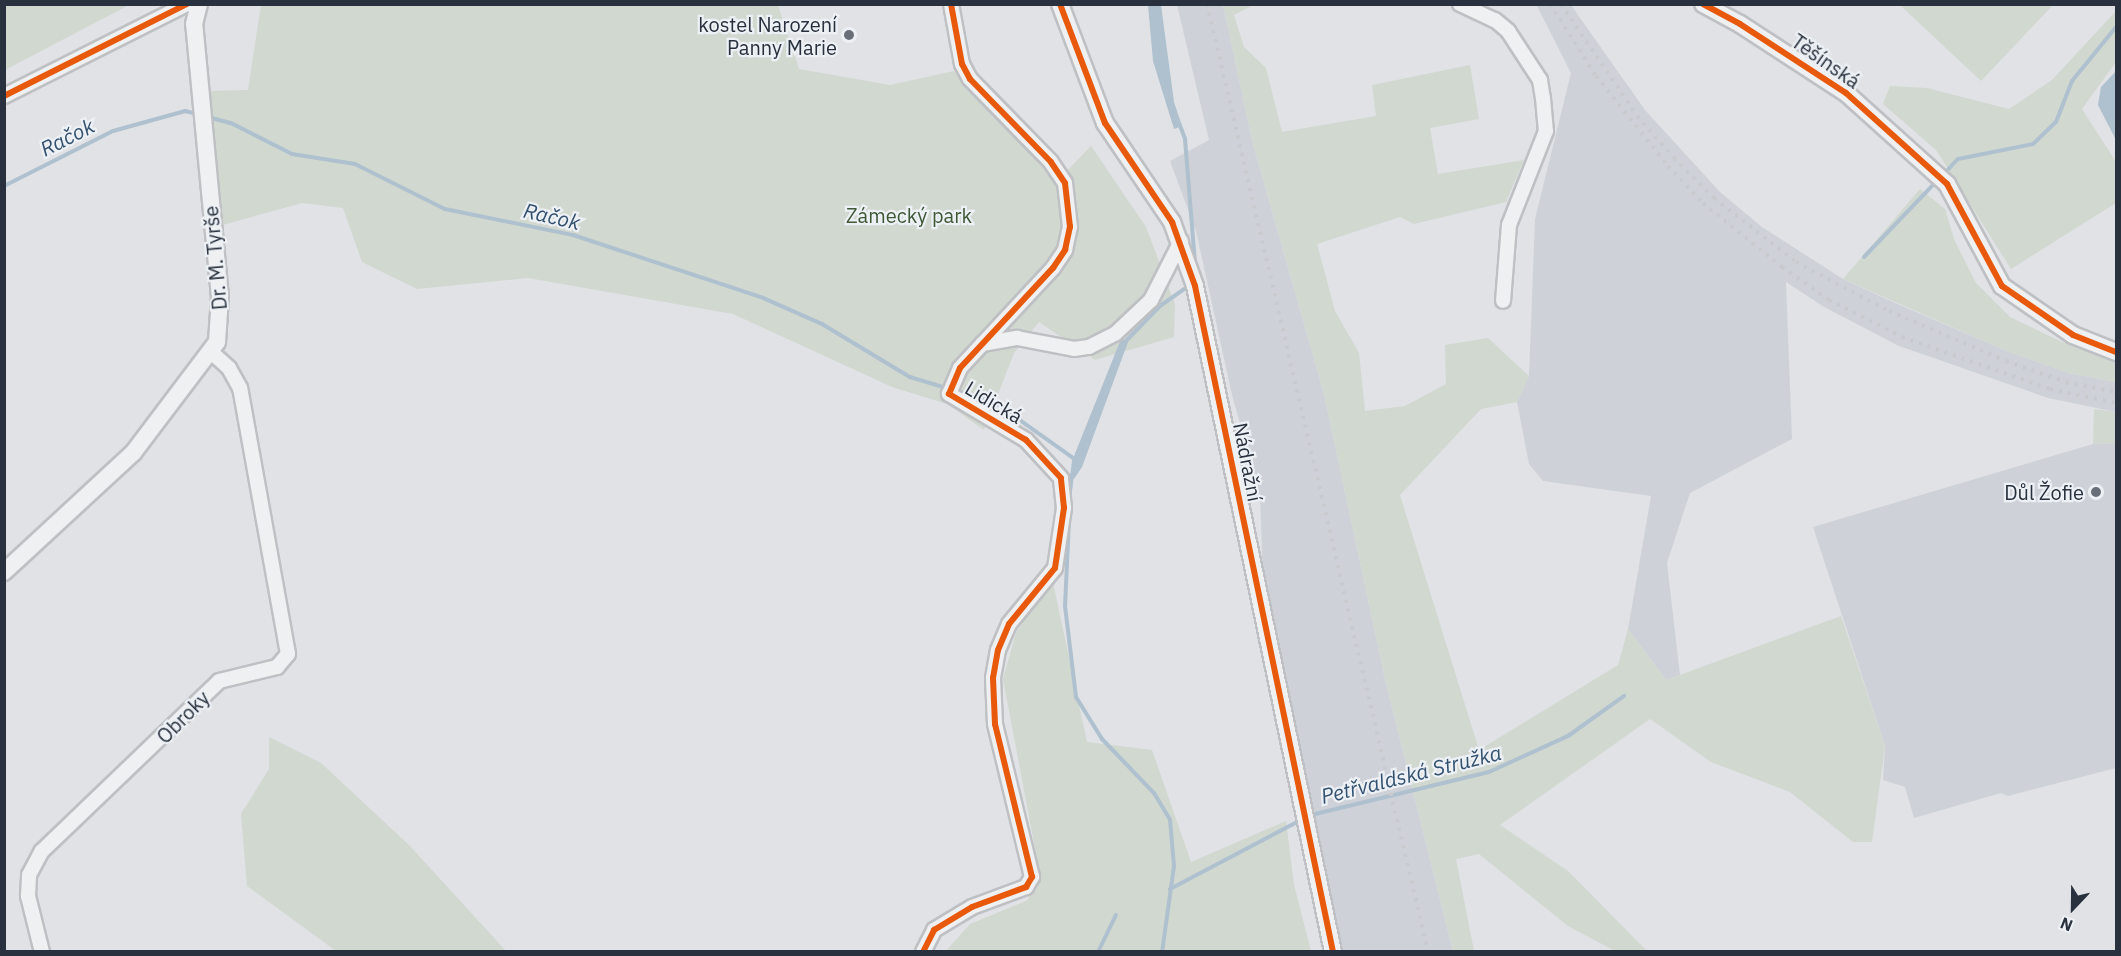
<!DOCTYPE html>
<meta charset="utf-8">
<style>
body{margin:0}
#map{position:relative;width:2121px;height:956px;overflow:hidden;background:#e0e2e5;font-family:"IBM Plex Sans",sans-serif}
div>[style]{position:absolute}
.built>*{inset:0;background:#ced2d8}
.green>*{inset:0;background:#d1d8d0}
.water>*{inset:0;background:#afc0cf}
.stream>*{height:4px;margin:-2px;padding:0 2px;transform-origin:2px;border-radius:2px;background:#afc0cf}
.roads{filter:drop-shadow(2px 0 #bec0c3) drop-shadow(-2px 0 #bec0c3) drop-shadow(0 2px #bec0c3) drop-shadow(0 -2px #bec0c3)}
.minor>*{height:14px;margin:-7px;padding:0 7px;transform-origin:7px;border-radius:7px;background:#eff0f1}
.tertiary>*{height:16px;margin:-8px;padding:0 8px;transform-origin:8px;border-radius:8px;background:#eff0f1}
.rail>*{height:4px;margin-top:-2px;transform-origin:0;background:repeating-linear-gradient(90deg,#c8cacd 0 3px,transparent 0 9px)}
.cycleway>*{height:6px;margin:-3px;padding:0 3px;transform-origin:3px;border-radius:3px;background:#e8590c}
.dots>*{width:16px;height:16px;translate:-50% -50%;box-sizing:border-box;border:3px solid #edf1f5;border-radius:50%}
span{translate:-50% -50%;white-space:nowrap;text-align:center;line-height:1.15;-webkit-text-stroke:4.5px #edf1f5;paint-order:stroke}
.poi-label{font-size:20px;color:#28313d}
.right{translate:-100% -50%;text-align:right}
.street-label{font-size:20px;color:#28313d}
.park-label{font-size:20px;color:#3e5836}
.water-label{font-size:21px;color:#34526f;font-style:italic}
.frame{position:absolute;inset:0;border:6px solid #28313d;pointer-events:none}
.north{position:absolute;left:2043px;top:878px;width:60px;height:60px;-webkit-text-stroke:4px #edf1f5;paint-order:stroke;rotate:202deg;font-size:16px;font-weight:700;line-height:24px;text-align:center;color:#28313d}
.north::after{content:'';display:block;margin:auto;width:21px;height:27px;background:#28313d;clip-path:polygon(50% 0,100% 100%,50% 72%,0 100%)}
</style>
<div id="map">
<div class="built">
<i style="clip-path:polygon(1536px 4px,1571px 5px,1645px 110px,1720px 192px,1762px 227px,1843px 279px,1893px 302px,2009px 352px,2069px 373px,2116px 382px,2116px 412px,2048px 398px,1899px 346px,1824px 307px,1786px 282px,1792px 439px,1690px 493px,1667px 563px,1680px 675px,1666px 680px,1628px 629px,1651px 496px,1543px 481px,1529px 464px,1517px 402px,1529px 376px,1535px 219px,1571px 73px)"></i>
<i style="clip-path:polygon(1177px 5px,1223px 5px,1253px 144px,1324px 394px,1385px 679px,1453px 951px,1342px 951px,1263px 579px,1260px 496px,1232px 395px,1196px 231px,1170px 161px,1209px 140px)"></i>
<i style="clip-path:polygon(2116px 443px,2116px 768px,2008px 796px,2001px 793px,1914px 818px,1905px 787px,1883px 780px,1885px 746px,1813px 527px,2093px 444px)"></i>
</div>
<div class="green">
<i style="clip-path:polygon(5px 4px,129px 4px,129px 5px,5px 70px)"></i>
<i style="clip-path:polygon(261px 5px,778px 5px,799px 69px,890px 85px,954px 71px,1056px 182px,1091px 146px,1146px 227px,1175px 304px,1174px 337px,1095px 360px,1039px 322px,1014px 353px,984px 430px,947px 404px,892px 387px,733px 314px,528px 278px,417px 289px,362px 262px,343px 208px,302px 203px,219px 226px,208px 91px,248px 90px)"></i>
<i style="clip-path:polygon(1223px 5px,1253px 5px,1234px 15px,1244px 47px,1266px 68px,1282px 132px,1376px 116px,1372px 85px,1470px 65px,1479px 119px,1430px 128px,1438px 174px,1524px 160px,1506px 202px,1414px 224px,1400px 217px,1317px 244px,1335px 311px,1359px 353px,1365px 411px,1405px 406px,1446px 384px,1445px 345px,1488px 338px,1529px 376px,1517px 402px,1481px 409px,1400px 495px,1479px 750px,1618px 665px,1628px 629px,1666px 680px,1841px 616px,1885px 746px,1872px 842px,1853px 842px,1790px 792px,1711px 762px,1650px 719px,1500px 825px,1568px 871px,1647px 951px,1615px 951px,1568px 926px,1479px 854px,1456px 859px,1474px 951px,1453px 951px,1385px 679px,1324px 394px,1253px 144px)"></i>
<i style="clip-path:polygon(1900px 5px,2053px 5px,1981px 81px)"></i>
<i style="clip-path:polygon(2116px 11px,2116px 62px,2082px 109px,2116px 162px,2116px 203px,2011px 269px,1936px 150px,1883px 104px,1890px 86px,1927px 88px,2009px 109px,2052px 80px)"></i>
<i style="clip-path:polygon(1920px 189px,1945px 209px,1954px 239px,1976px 283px,2010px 317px,2062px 342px,2116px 361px,2116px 382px,2069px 373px,2009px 352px,1843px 279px)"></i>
<i style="clip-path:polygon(2094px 409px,2116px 412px,2116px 443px,2093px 444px)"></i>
<i style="clip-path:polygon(1052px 578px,1087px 742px,1152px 750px,1191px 862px,1286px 821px,1294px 885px,1311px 951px,945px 952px,970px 924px,1028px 900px,1038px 864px,1003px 679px,1016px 633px)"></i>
<i style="clip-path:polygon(269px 737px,321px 763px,409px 845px,506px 951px,336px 951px,247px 886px,241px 814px,269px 769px)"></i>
</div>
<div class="water">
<i style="clip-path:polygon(1148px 5px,1161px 5px,1174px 102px,1182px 126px,1174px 129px,1153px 61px)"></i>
<i style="clip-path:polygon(2116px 71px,2116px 140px,2098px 105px,2101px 87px)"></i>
<i style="clip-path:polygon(1121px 339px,1128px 342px,1082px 467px,1074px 479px,1070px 478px,1072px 461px)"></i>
</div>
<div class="stream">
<i style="left:208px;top:117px;width:24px;rotate:15deg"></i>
<i style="left:231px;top:123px;width:68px;rotate:26.9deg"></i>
<i style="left:292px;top:154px;width:64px;rotate:9deg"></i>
<i style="left:355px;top:164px;width:101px;rotate:26.6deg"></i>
<i style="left:445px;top:209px;width:131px;rotate:11.5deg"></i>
<i style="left:573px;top:235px;width:198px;rotate:18.3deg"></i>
<i style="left:761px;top:297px;width:67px;rotate:23.9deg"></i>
<i style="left:822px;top:324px;width:103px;rotate:31.1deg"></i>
<i style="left:910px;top:377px;width:39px;rotate:17deg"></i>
<i style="left:1179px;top:123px;width:17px;rotate:69deg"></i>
<i style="left:1185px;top:139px;width:125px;rotate:85.4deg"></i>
<i style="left:1942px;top:176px;width:23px;rotate:-47deg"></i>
<i style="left:1958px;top:159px;width:76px;rotate:-11.3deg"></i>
<i style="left:2033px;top:144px;width:32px;rotate:-44deg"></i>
<i style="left:2056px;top:122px;width:44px;rotate:-68.7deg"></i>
<i style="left:2072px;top:81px;width:70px;rotate:-50.8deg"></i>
<i style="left:4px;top:186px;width:122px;rotate:-26.8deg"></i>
<i style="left:113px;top:131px;width:75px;rotate:-15.5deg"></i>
<i style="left:185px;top:111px;width:12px;rotate:14deg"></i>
<i style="left:1864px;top:257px;width:105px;rotate:-46.2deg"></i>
<i style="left:1125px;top:342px;width:50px;rotate:-45.8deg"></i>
<i style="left:1160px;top:306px;width:35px;rotate:-35deg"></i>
<i style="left:954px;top:390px;width:41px;rotate:15.8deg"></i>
<i style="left:993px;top:401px;width:102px;rotate:35.4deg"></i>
<i style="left:1069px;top:499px;width:25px;rotate:-83deg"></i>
<i style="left:1069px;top:519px;width:87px;rotate:92.6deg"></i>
<i style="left:1065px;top:606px;width:92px;rotate:83.1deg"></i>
<i style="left:1076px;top:697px;width:49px;rotate:58.2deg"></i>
<i style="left:1102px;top:739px;width:75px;rotate:46.1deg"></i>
<i style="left:1154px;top:793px;width:31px;rotate:59deg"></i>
<i style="left:1170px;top:820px;width:46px;rotate:85deg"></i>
<i style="left:1174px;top:866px;width:87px;rotate:97.9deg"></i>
<i style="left:1311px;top:815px;width:183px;rotate:-13.6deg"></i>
<i style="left:1489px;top:772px;width:87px;rotate:-24.5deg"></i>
<i style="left:1568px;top:736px;width:69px;rotate:-35.5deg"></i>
<i style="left:1170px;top:889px;width:148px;rotate:-27.8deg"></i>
<i style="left:1098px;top:952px;width:41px;rotate:-64.1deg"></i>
</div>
<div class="roads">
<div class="minor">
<i style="left:1460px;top:4px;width:38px;rotate:25deg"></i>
<i style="left:1495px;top:20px;width:17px;rotate:40deg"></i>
<i style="left:1508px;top:31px;width:59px;rotate:56.9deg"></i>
<i style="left:1540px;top:80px;width:18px;rotate:81deg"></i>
<i style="left:1543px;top:98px;width:33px;rotate:85deg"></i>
<i style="left:1546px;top:131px;width:101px;rotate:111.5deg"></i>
<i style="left:1509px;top:225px;width:76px;rotate:94.5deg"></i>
<i style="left:4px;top:96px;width:205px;rotate:-26.7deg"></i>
<i style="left:982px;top:344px;width:36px;rotate:-10deg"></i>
<i style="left:1017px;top:338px;width:58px;rotate:10.9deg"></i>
<i style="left:1074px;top:349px;width:15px;rotate:-8deg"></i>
<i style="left:1089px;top:347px;width:30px;rotate:-27deg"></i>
<i style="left:1116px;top:333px;width:48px;rotate:-43.3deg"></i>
<i style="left:1151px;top:300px;width:66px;rotate:-63deg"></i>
<i style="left:42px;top:952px;width:58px;rotate:-104deg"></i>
<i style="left:28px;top:896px;width:21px;rotate:-87deg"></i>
<i style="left:29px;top:875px;width:27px;rotate:-62deg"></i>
<i style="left:42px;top:851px;width:245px;rotate:-43.8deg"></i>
<i style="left:219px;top:681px;width:60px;rotate:-13.6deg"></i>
<i style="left:277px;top:667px;width:17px;rotate:-50deg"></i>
<i style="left:288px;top:654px;width:270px;rotate:-100.2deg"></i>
<i style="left:240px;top:388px;width:23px;rotate:-119deg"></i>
<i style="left:229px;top:368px;width:24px;rotate:-138deg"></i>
<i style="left:923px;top:952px;width:25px;rotate:-63deg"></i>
<i style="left:934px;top:930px;width:44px;rotate:-31.2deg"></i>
<i style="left:972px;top:907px;width:58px;rotate:-20.3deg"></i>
<i style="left:1026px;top:887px;width:12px;rotate:-59deg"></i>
<i style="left:1032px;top:877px;width:157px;rotate:-103.6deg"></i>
<i style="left:995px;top:724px;width:46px;rotate:-92.5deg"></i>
<i style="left:993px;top:678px;width:28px;rotate:-80deg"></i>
<i style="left:998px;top:650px;width:28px;rotate:-67deg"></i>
<i style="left:1009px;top:624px;width:72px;rotate:-50.6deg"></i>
<i style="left:1055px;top:568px;width:61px;rotate:-81.5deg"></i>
<i style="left:1064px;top:508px;width:30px;rotate:-96deg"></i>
<i style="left:1061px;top:478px;width:52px;rotate:-132.6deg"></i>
<i style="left:1026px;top:440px;width:90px;rotate:-149.1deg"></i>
<i style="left:949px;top:394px;width:28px;rotate:-67deg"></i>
<i style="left:960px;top:368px;width:137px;rotate:-47.1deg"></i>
<i style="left:1053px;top:268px;width:22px;rotate:-56deg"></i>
<i style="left:1065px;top:250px;width:24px;rotate:-78deg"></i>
<i style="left:1070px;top:227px;width:44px;rotate:-96.5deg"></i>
<i style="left:1065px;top:183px;width:25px;rotate:-124deg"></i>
<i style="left:1051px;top:162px;width:116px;rotate:-134.3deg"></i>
<i style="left:970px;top:79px;width:17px;rotate:-118deg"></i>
<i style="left:962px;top:64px;width:61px;rotate:-100.4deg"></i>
</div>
<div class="tertiary">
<i style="left:1060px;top:4px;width:127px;rotate:69.3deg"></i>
<i style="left:1105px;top:123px;width:120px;rotate:55.9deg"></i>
<i style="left:1172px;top:222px;width:68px;rotate:70.2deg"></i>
<i style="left:1195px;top:286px;width:680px;rotate:78.29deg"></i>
<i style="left:1703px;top:4px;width:42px;rotate:28.4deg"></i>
<i style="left:1740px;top:24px;width:126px;rotate:33.1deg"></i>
<i style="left:1846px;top:93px;width:136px;rotate:42deg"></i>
<i style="left:1947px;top:184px;width:116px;rotate:61.7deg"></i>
<i style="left:2002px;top:286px;width:86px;rotate:34.6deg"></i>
<i style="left:2073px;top:335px;width:46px;rotate:21.6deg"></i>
<i style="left:4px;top:572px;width:176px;rotate:-42.7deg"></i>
<i style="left:133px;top:453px;width:139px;rotate:-52.9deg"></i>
<i style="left:217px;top:342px;width:45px;rotate:-86.2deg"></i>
<i style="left:220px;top:297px;width:274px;rotate:-95.4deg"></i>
<i style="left:194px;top:24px;width:21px;rotate:-76deg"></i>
</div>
</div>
<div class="rail">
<i style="left:1207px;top:4px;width:973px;rotate:76.88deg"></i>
<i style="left:1550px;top:4px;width:85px;rotate:57.4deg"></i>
<i style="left:1596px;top:76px;width:115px;rotate:51.3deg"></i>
<i style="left:1668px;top:166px;width:51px;rotate:46.6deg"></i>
<i style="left:1703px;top:203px;width:102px;rotate:39deg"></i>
<i style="left:1782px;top:267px;width:57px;rotate:35.1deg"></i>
<i style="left:1829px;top:300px;width:82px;rotate:26.9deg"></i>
<i style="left:1902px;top:337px;width:157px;rotate:19.4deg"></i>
<i style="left:2050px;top:389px;width:67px;rotate:12deg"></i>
<i style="left:1561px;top:4px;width:135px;rotate:55.8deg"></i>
<i style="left:1637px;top:116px;width:56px;rotate:48.6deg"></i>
<i style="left:1674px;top:158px;width:57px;rotate:45deg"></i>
<i style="left:1714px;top:198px;width:104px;rotate:38deg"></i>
<i style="left:1796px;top:262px;width:105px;rotate:27.8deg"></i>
<i style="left:1889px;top:311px;width:127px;rotate:23.1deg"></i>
<i style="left:2006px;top:361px;width:64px;rotate:19.3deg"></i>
<i style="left:2066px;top:382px;width:51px;rotate:11.3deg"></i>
</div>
<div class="cycleway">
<i style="left:1060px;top:4px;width:127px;rotate:69.3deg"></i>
<i style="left:1105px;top:123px;width:120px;rotate:55.9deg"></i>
<i style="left:1172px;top:222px;width:68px;rotate:70.2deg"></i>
<i style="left:1195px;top:286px;width:680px;rotate:78.29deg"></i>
<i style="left:1703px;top:4px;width:42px;rotate:28.4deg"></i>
<i style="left:1740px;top:24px;width:126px;rotate:33.1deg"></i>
<i style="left:1846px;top:93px;width:136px;rotate:42deg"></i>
<i style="left:1947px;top:184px;width:116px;rotate:61.7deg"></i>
<i style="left:2002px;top:286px;width:86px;rotate:34.6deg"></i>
<i style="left:2073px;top:335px;width:46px;rotate:21.6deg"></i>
<i style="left:4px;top:96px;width:205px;rotate:-26.7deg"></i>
<i style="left:923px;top:952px;width:25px;rotate:-63deg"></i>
<i style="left:934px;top:930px;width:44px;rotate:-31.2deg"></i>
<i style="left:972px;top:907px;width:58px;rotate:-20.3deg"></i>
<i style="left:1026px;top:887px;width:12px;rotate:-59deg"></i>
<i style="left:1032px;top:877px;width:157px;rotate:-103.6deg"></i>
<i style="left:995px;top:724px;width:46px;rotate:-92.5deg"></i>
<i style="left:993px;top:678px;width:28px;rotate:-80deg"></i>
<i style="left:998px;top:650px;width:28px;rotate:-67deg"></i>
<i style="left:1009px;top:624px;width:72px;rotate:-50.6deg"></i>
<i style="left:1055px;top:568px;width:61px;rotate:-81.5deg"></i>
<i style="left:1064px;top:508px;width:30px;rotate:-96deg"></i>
<i style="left:1061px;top:478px;width:52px;rotate:-132.6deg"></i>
<i style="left:1026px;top:440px;width:90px;rotate:-149.1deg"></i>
<i style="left:949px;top:394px;width:28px;rotate:-67deg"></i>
<i style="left:960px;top:368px;width:137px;rotate:-47.1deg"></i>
<i style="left:1053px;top:268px;width:22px;rotate:-56deg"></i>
<i style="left:1065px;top:250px;width:24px;rotate:-78deg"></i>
<i style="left:1070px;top:227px;width:44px;rotate:-96.5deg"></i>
<i style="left:1065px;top:183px;width:25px;rotate:-124deg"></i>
<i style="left:1051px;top:162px;width:116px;rotate:-134.3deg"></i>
<i style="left:970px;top:79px;width:17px;rotate:-118deg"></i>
<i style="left:962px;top:64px;width:61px;rotate:-100.4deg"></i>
</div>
<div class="dots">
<i style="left:849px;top:35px;background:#686f78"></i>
<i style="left:2096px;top:492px;background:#686f78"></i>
</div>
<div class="poi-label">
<span class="right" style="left:837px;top:36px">kostel Narození<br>Panny Marie</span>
<span class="right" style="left:2084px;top:492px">Důl Žofie</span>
</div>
<div class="street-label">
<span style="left:1826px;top:61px;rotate:35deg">Těšínská</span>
<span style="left:215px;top:258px;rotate:-95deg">Dr. M. Tyrše</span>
<span style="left:994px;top:402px;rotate:31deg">Lidická</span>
<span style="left:1248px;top:462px;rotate:79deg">Nádražní</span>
<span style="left:183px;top:717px;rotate:-45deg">Obroky</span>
</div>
<div class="park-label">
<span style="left:909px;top:215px">Zámecký park</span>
</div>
<div class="water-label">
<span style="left:67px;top:137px;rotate:-27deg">Račok</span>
<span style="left:552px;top:216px;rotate:13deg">Račok</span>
<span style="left:1411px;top:774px;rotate:-14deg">Petřvaldská Stružka</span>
</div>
<div class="frame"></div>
<div class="north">N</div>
</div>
